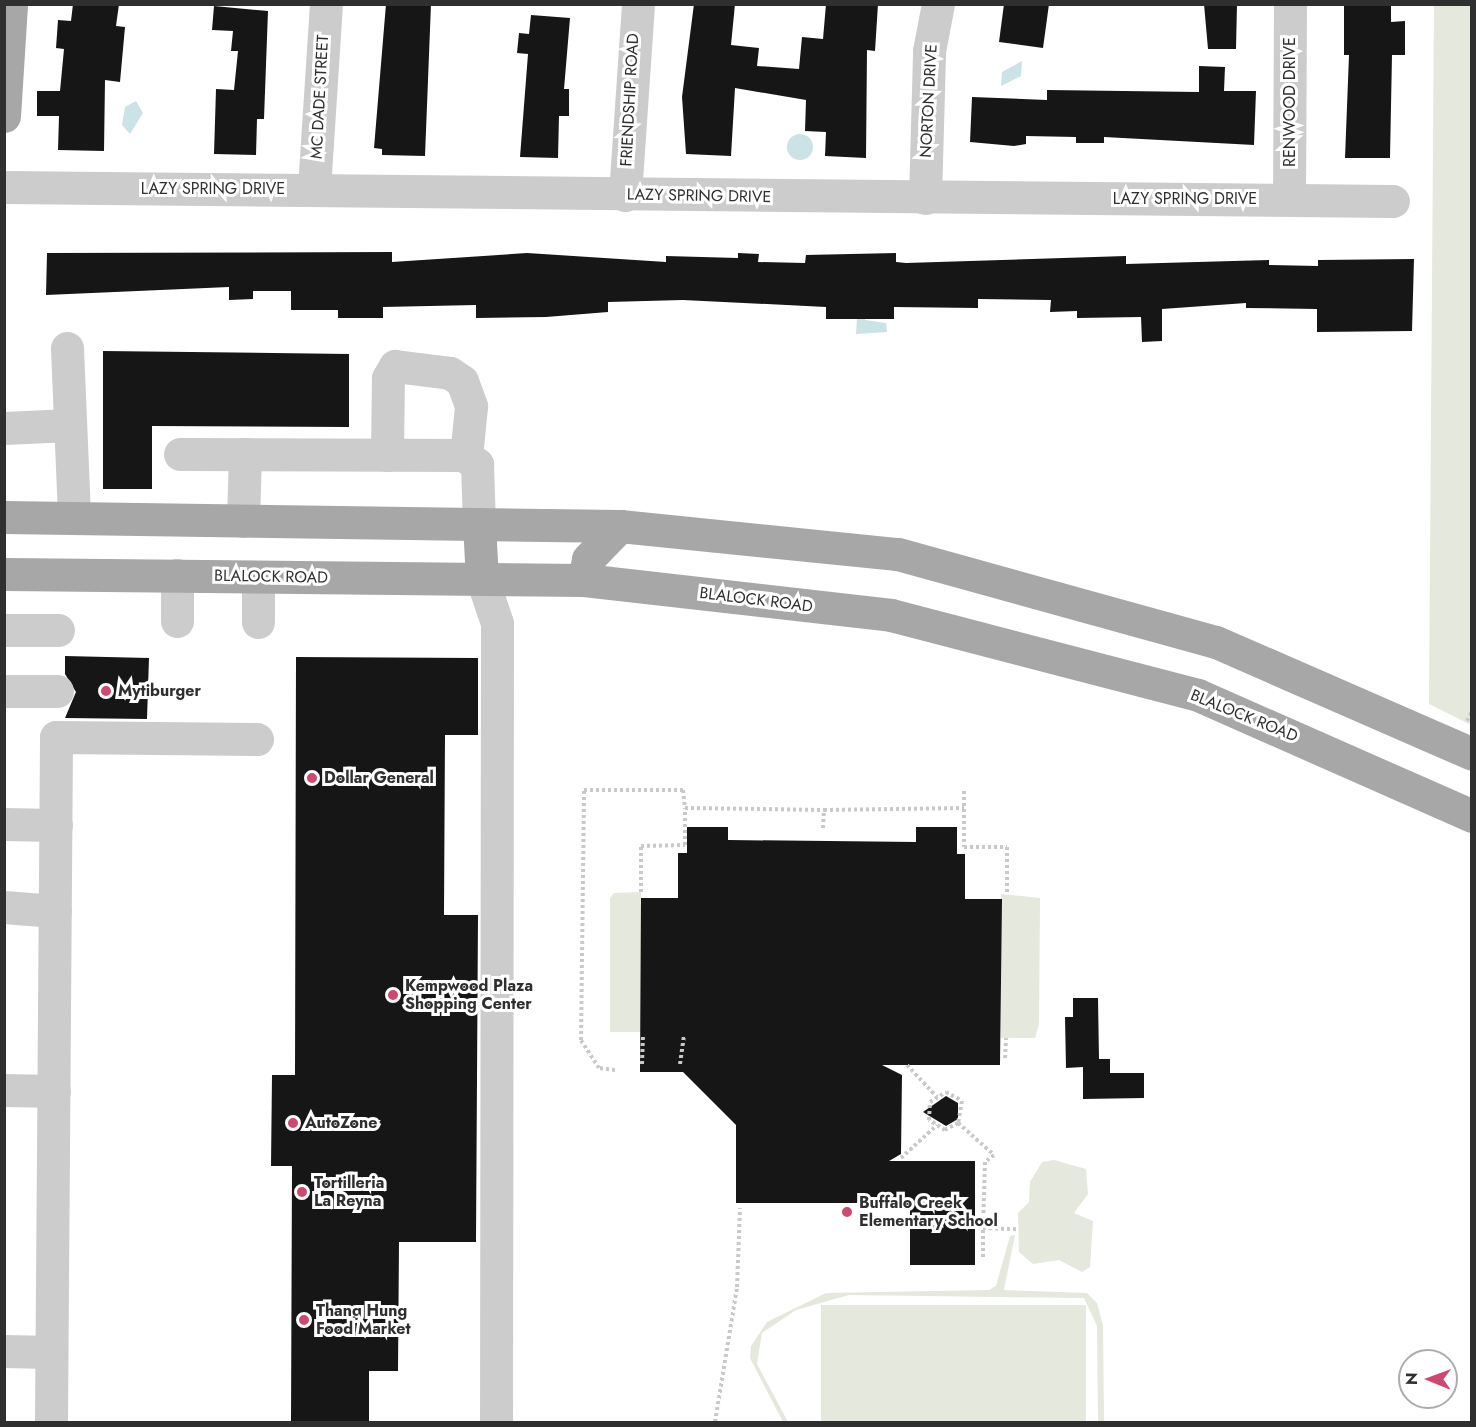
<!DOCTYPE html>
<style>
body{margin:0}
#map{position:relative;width:1476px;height:1427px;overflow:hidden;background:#fff;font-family:Jost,sans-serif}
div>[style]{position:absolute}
.green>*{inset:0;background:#e5e8dc;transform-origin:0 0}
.water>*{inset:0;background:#cbe2e6}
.round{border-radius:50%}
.building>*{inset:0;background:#161616}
.path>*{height:4px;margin-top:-2px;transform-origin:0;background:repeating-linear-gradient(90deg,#c9c9c9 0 3px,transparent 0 6px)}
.minor>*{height:33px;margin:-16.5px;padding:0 16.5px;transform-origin:16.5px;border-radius:16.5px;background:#ccc}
.major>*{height:33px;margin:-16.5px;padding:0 16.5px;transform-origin:16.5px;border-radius:16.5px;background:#a7a7a7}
.dots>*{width:16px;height:16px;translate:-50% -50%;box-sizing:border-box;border:3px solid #fff;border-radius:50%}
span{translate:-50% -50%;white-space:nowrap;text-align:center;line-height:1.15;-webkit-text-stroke:6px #fff;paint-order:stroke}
.street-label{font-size:16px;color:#2f2f2f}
.poi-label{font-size:16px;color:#2f2f2f;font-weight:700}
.left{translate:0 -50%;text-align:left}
.frame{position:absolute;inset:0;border:6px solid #2f2f2f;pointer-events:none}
.north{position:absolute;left:1398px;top:1349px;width:60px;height:60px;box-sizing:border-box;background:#fff;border:2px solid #acacac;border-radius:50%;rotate:271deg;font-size:16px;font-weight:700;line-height:24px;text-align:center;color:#2f2f2f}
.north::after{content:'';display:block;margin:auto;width:21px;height:27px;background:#d04770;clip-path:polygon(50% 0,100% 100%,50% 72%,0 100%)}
</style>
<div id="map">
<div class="green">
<i style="clip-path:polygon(1434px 5px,1471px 5px,1471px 725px,1429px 704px)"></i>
<i style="clip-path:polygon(641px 892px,641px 1032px,610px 1032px,610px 898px,614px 893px)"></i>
<i style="clip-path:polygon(1001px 894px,1040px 898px,1039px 1024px,1035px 1038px,1001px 1038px)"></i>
<i style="clip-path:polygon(1054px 1160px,1086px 1169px,1088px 1194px,1074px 1213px,1093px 1221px,1090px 1267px,1082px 1272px,1059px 1260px,1033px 1264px,1019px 1252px,1018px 1213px,1029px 1202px,1030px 1182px,1042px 1162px)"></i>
<i style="clip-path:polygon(1015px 1235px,1004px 1290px,1087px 1293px,1097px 1303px,1103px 1326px,1104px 1422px,1098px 1422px,1097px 1326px,1084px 1298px,849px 1295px,796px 1310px,762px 1333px,757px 1364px,788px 1422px,783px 1422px,750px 1358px,751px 1346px,767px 1322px,826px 1293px,989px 1290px,996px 1286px,1010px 1236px)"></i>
<i style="left:821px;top:1305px;width:265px;height:117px"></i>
</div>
<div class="water">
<i style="clip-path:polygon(1022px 61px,1021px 76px,1001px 86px,1002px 72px)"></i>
<i style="clip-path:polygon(136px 101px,143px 113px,130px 134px,122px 125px,125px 107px)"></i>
<i class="round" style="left:787px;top:134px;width:26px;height:26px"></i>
<i style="clip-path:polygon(865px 314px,865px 320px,886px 323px,887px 332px,856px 334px,857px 318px)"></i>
</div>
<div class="building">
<i style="clip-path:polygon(73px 4px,119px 4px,116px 26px,125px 27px,120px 82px,105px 80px,104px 151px,58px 150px,59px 116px,37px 116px,37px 91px,60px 91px,64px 49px,56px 48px,58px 20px,71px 21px)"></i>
<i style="clip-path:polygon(386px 4px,431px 4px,425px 156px,382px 155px,382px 149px,374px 148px)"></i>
<i style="clip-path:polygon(694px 4px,735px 4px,731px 45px,759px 48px,757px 66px,799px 69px,802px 37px,823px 39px,826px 4px,878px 4px,875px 51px,867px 50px,866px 158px,825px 156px,826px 132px,805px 131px,806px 100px,735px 88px,731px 156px,686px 154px,682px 97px)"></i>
<i style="clip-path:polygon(1004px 4px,1049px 4px,1043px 48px,999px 42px)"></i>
<i style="clip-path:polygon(1204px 4px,1237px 4px,1236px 49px,1208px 49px)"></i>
<i style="clip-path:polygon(1344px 4px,1391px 4px,1391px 22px,1405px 21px,1405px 55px,1392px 55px,1390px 158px,1345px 158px,1349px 55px,1344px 55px)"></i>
<i style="clip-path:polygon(214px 6px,268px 11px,264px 119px,257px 119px,256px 155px,214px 154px,216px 89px,234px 90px,238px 51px,231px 51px,233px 31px,212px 30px)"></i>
<i style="clip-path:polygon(531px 15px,570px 18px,564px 89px,569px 89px,569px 116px,559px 116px,558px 158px,520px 157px,528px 54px,517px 53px,519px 33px,529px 34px)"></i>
<i style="clip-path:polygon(1199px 66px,1225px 67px,1224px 91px,1256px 91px,1254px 145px,1104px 137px,1104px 143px,1076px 143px,1076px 137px,1026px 136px,1026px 144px,1014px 146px,970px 142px,972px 97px,1047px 100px,1047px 90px,1199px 92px)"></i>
<i style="clip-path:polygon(392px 252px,392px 262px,527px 253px,666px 262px,666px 256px,738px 258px,738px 253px,759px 254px,758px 262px,805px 263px,806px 255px,896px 253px,896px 262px,906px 263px,1126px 256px,1126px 264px,1269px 260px,1269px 265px,1318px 266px,1318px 260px,1414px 259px,1412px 331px,1317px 332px,1317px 309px,1246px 308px,1246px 303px,1162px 309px,1162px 341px,1142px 342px,1141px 317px,1077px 318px,1077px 311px,1050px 312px,1051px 300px,978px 299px,978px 308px,894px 307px,894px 319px,826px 319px,826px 307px,683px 300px,608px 302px,608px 312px,546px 317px,476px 318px,476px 305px,383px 307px,383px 318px,338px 318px,338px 310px,291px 310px,291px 291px,253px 291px,253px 299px,229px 300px,229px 287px,46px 295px,47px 253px)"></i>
<i style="clip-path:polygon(103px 351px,349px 354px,349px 427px,152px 426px,152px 489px,103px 489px)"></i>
<i style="clip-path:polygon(65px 656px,149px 658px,147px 719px,65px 718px,76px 692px,65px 674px)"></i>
<i style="clip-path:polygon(296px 657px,478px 658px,478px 735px,445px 735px,444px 915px,478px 915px,476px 1242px,399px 1242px,398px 1371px,369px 1371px,369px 1422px,291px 1422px,292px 1166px,271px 1166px,272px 1075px,295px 1075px)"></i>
<i style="clip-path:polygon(687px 827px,728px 827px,728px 840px,916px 842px,916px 827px,957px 827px,957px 854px,965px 854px,965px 899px,1002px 899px,1000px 1065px,882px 1065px,902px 1075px,901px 1154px,889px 1161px,975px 1161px,975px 1265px,910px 1265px,910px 1209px,889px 1209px,890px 1203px,736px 1203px,736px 1125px,683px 1072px,640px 1072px,641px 898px,678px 898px,678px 853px,687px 853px)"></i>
<i style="clip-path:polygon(1073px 998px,1098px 998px,1099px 1059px,1110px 1059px,1110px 1073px,1144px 1073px,1144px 1098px,1083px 1099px,1083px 1067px,1066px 1068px,1065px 1017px,1073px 1017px)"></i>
<i style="clip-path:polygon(946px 1096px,958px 1103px,958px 1119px,946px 1126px,923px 1112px)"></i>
</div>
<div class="path">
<i style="left:1467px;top:721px;width:11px;rotate:-63deg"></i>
<i style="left:964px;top:791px;width:56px;rotate:90deg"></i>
<i style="left:964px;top:847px;width:43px"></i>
<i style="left:1007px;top:847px;width:47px;rotate:90deg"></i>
<i style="left:823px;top:828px;width:18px;rotate:-87deg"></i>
<i style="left:824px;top:810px;width:140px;rotate:-0.8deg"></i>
<i style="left:641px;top:892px;width:46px;rotate:-90deg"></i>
<i style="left:641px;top:846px;width:44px;rotate:-1.3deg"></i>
<i style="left:685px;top:845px;width:37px;rotate:-90deg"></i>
<i style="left:685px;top:808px;width:139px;rotate:0.8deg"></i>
<i style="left:1005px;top:1058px;width:20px;rotate:-87deg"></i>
<i style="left:642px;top:1064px;width:28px;rotate:-88deg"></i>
<i style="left:680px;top:1064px;width:28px;rotate:-82deg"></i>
<i style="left:907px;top:1065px;width:44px;rotate:46.8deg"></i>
<i style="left:615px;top:1070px;width:16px;rotate:-173deg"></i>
<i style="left:599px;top:1068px;width:33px;rotate:-123deg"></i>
<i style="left:581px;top:1040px;width:250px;rotate:-89.3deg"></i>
<i style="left:584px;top:790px;width:99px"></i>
<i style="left:683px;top:790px;width:18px;rotate:84deg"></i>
<i style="left:958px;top:1123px;width:15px;rotate:152deg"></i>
<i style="left:945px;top:1130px;width:19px;rotate:-148deg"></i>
<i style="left:929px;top:1120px;width:18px;rotate:-87deg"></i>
<i style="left:930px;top:1102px;width:19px;rotate:-32deg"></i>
<i style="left:946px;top:1092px;width:18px;rotate:29deg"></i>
<i style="left:962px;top:1101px;width:22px;rotate:100deg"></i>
<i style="left:958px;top:1123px;width:48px;rotate:41.6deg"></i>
<i style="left:994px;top:1155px;width:11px;rotate:142deg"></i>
<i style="left:985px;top:1162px;width:66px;rotate:91.7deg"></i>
<i style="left:901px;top:1158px;width:49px;rotate:-42.5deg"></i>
<i style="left:983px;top:1257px;width:29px;rotate:-90deg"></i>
<i style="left:983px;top:1228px;width:35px;rotate:2deg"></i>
<i style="left:715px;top:1422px;width:137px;rotate:-80.7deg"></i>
<i style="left:737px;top:1287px;width:79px;rotate:-87.8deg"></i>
</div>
<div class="minor">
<i style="left:4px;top:187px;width:1389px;rotate:0.58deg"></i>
<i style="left:314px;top:189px;width:185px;rotate:-86.3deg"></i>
<i style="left:625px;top:195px;width:191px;rotate:-86.1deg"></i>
<i style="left:925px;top:198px;width:147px;rotate:-88.4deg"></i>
<i style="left:929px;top:51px;width:48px;rotate:-79.2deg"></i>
<i style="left:1289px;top:199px;width:195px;rotate:-89.7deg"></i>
<i style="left:67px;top:348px;width:170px;rotate:87.6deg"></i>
<i style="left:4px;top:428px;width:66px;rotate:-2.6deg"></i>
<i style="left:180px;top:454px;width:283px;rotate:0.2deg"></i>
<i style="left:463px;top:455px;width:17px;rotate:33deg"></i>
<i style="left:477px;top:464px;width:60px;rotate:88.1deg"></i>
<i style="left:387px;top:455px;width:77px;rotate:-89.3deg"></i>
<i style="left:388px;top:378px;width:14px;rotate:-60deg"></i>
<i style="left:395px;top:366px;width:55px;rotate:7.3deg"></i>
<i style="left:450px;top:373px;width:14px;rotate:34deg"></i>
<i style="left:462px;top:381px;width:27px;rotate:70deg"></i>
<i style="left:471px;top:406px;width:51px;rotate:95.6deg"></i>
<i style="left:243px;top:521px;width:67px;rotate:-88.3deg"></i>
<i style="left:482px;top:579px;width:46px;rotate:71.2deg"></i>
<i style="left:497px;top:623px;width:799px;rotate:90.07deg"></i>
<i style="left:177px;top:621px;width:46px;rotate:-90deg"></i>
<i style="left:258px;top:622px;width:45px;rotate:-90deg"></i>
<i style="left:4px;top:630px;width:54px"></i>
<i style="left:4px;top:691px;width:53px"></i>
<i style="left:4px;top:824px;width:52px;rotate:1.1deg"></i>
<i style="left:4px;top:907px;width:51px;rotate:4.5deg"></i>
<i style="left:4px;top:1090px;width:50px;rotate:1.1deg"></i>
<i style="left:4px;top:1351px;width:47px;rotate:1.2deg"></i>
<i style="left:51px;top:1422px;width:685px;rotate:-89.58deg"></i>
<i style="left:56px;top:737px;width:201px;rotate:0.6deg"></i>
</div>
<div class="major">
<i style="left:4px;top:116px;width:112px;rotate:-86.4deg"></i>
<i style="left:4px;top:517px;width:616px;rotate:0.84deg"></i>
<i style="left:620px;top:526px;width:279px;rotate:5.8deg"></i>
<i style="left:898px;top:554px;width:330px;rotate:15.5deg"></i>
<i style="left:1216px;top:642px;width:279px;rotate:23.6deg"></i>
<i style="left:479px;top:524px;width:55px;rotate:86.9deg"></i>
<i style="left:4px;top:574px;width:580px;rotate:0.59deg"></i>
<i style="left:584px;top:580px;width:309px;rotate:6.5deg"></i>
<i style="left:891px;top:615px;width:317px;rotate:14.6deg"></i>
<i style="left:1198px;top:695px;width:300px;rotate:23.8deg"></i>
<i style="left:584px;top:580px;width:21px;rotate:-79deg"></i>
<i style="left:588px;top:559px;width:46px;rotate:-45.9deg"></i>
</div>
<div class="dots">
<i style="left:106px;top:691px;background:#d04770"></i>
<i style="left:312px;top:778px;background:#d04770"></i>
<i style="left:393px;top:995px;background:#d04770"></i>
<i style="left:293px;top:1123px;background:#d04770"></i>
<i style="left:302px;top:1192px;background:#d04770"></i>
<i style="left:847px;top:1212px;background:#d04770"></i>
<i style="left:304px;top:1320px;background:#d04770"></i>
</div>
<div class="street-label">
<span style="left:320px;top:97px;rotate:-87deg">MC DADE STREET</span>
<span style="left:630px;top:100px;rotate:-87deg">FRIENDSHIP ROAD</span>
<span style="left:929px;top:101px;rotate:-87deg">NORTON DRIVE</span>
<span style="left:1290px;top:102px;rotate:-90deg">RENWOOD DRIVE</span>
<span style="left:213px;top:189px">LAZY SPRING DRIVE</span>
<span style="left:699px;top:196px;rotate:1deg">LAZY SPRING DRIVE</span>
<span style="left:1185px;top:199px">LAZY SPRING DRIVE</span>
<span style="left:271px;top:577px;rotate:1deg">BLALOCK ROAD</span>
<span style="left:756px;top:600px;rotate:7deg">BLALOCK ROAD</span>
<span style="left:1244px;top:716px;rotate:22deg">BLALOCK ROAD</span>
</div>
<div class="poi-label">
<span class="left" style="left:118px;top:691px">Mytiburger</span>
<span class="left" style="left:324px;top:778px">Dollar General</span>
<span class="left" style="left:405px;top:995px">Kempwood Plaza<br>Shopping Center</span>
<span class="left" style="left:305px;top:1123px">AutoZone</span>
<span class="left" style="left:314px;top:1192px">Tortilleria<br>La Reyna</span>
<span class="left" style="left:859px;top:1212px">Buffalo Creek<br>Elementary School</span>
<span class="left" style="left:316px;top:1320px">Thang Hung<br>Food Market</span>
</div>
<div class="frame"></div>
<div class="north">N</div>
</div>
